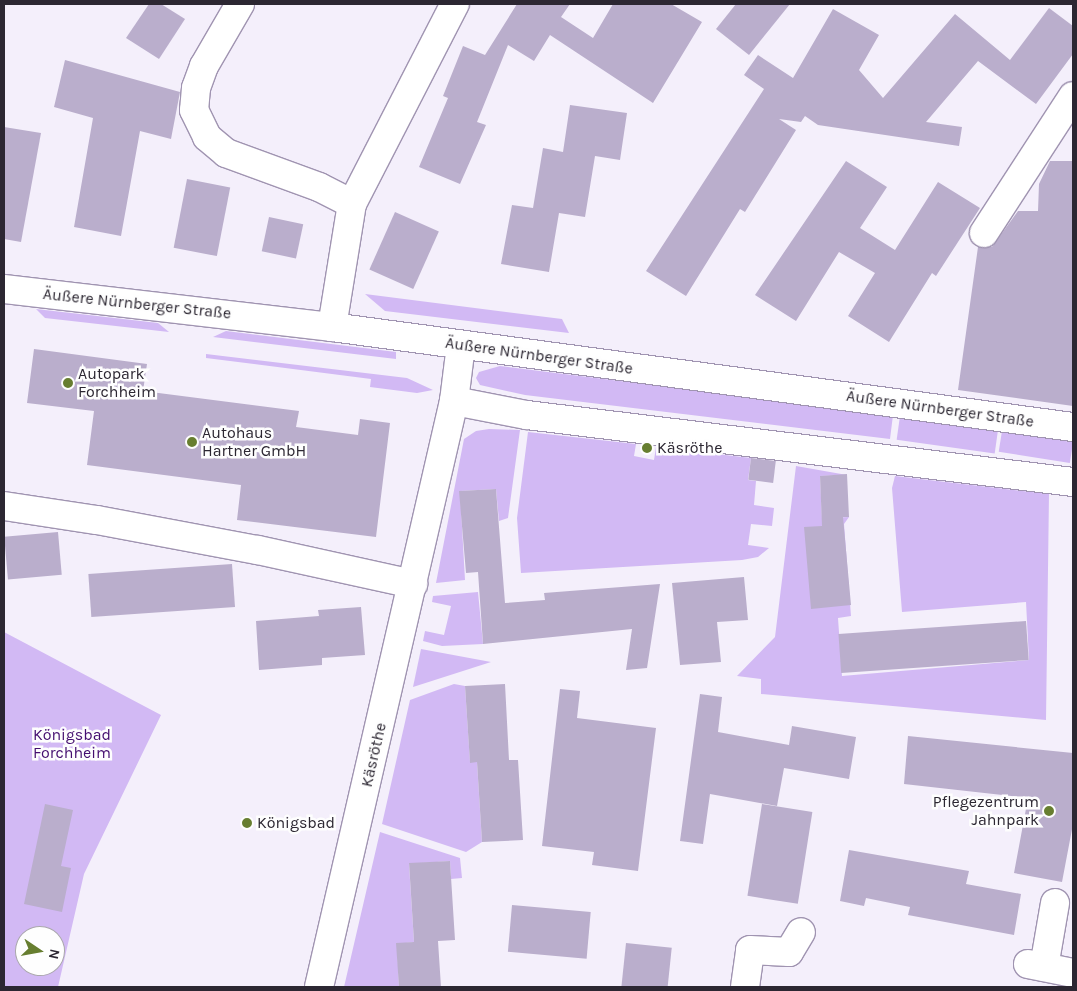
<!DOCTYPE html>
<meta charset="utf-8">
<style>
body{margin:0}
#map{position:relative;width:1077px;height:991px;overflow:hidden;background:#f4effb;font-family:Karla,sans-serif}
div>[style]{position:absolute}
.green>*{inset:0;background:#d2b9f4;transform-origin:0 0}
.building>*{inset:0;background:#baaecc;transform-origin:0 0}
.roads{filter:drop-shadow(1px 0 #a094b1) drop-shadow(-1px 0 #a094b1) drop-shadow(0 1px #a094b1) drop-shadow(0 -1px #a094b1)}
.minor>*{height:28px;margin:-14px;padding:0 14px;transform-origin:14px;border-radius:14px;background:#fff}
.major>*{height:28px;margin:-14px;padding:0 14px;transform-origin:14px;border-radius:14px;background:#fff}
.dots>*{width:14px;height:14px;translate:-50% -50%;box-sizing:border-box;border:2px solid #fefefe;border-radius:50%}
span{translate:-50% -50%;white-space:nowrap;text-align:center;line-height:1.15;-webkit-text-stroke:5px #fefefe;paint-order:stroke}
.street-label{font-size:16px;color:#2c2732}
.poi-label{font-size:16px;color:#2c2732}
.left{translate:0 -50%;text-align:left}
.right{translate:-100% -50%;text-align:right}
.park-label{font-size:16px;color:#440e6f}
.frame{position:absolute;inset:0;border:5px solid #2c2732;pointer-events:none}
.north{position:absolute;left:15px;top:926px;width:50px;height:50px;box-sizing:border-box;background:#fefefe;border:1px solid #aaa8ac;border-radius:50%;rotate:102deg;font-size:14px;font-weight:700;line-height:20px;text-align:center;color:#2c2732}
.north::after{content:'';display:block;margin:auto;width:18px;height:22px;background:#677e30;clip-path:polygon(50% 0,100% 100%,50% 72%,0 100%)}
</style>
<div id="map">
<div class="green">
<i style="clip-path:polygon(365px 294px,562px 319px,569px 333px,385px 311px)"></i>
<i style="clip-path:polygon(36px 309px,158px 323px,169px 332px,45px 318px)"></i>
<i style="clip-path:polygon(226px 331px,396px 352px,396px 359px,213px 337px)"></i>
<i style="clip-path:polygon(206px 354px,407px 378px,433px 390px,417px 393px,370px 387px,371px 379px,206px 358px)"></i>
<i style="clip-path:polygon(500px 366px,893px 415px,890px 439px,525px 395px,480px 385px,476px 378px,479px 372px)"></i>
<i style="left:900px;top:416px;width:99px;height:24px;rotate:8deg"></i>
<i style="clip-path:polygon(489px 429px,520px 430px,508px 518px,499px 521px,496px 489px,460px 491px,465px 580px,436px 583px,464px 439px,476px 431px)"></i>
<i style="left:1002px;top:431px;width:72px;height:21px;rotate:9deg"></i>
<i style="clip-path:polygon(528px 432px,636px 444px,634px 456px,654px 460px,656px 447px,751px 458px,748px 480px,756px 481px,754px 505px,774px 508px,772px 526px,751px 524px,748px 545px,769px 548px,758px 557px,742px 560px,521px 573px,517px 518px)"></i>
<i style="clip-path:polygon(796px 466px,847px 475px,820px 476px,822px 518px,849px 517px,844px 524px,851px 616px,838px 618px,842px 676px,1029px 660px,1026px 602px,902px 612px,892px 488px,895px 476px,1049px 494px,1046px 720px,761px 694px,761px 679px,737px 676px,775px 637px)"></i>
<i style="clip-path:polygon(478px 592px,483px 644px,442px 646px,423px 641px,425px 631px,444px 635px,451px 606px,432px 602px,433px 596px)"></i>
<i style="clip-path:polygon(evenodd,4px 632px,161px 715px,84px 874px,58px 987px,4px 987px,4px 632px,25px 936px,55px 936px,55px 966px,25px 966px,25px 936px)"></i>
<i style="clip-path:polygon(421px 649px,491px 662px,413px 687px)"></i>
<i style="clip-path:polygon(454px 684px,465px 686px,470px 762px,477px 762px,482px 842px,466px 852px,382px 824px,410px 700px)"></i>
<i style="clip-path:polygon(380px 832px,460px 858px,462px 878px,451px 879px,450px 861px,409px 864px,414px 942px,397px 944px,399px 987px,344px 987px)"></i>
</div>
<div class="building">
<i style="clip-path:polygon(149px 4px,161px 4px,185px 19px,159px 59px,126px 38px)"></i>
<i style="clip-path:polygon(517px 4px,570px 4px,561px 17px,593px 38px,613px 4px,671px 4px,702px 22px,653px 103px,550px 35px,534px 61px,508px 45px,477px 122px,486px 125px,460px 184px,419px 167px,448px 98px,443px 96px,463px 46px,485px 55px)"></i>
<i style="clip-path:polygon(736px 4px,790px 4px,749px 55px,716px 29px)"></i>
<i style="clip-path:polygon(1049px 8px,1073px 26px,1073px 54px,1036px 104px,978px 61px,926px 122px,962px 127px,959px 146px,818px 125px,805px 116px,801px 122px,779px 119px,796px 130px,745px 212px,740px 209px,686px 296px,646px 271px,764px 89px,744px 75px,758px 55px,793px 78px,833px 9px,879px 35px,859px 70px,883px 98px,955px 14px,1010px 60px)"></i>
<i style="clip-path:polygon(65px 60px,180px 92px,171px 139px,140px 131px,121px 236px,74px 227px,93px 118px,54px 107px)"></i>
<i style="clip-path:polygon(570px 105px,627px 113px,620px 160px,595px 156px,585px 217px,559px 213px,549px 272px,501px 264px,512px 205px,533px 208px,543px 148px,563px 152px)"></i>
<i style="clip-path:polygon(4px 127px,41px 133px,21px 242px,4px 239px)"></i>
<i style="clip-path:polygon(846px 161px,887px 187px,860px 228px,895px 250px,938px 182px,980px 208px,936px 276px,932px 273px,889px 342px,848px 316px,875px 273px,839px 252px,796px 321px,755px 295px)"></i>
<i style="clip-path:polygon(1050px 161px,1073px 161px,1073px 406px,958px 390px,978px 247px,992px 247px,1018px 211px,1038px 211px,1039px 184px)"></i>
<i style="left:187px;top:179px;width:44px;height:70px;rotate:11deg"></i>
<i style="left:395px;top:212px;width:48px;height:63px;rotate:24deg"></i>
<i style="left:269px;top:217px;width:35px;height:35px;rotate:12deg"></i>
<i style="clip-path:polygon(34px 349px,147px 364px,143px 391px,299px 411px,296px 427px,358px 435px,360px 419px,390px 423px,376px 537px,237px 520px,241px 485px,87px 465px,94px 411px,27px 403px)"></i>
<i style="left:751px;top:458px;width:25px;height:22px;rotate:7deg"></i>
<i style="clip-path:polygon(847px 474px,849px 517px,843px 517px,851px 605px,811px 609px,804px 527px,822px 526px,820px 476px)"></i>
<i style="clip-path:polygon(496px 489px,505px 603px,545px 600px,544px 593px,660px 584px,647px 668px,626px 670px,632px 629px,483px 644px,478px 572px,466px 573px,459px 491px)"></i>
<i style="left:58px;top:532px;width:43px;height:54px;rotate:85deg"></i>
<i style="left:232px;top:564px;width:43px;height:144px;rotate:86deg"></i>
<i style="clip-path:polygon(744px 577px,748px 620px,717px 622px,721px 662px,680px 665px,672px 583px)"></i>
<i style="clip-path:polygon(361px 607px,365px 655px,322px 658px,322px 665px,259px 670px,256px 621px,319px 616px,318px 610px)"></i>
<i style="left:1026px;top:621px;width:39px;height:188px;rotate:86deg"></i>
<i style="clip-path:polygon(505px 684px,509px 760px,518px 760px,523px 840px,482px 842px,477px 762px,470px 763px,465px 686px)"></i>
<i style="clip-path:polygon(560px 689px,580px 691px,577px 718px,656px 728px,638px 871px,592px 865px,594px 852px,542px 846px)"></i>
<i style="clip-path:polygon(700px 694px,722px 697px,718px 732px,789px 745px,792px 726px,856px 737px,849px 779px,784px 768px,777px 806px,710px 794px,703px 844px,680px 841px)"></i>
<i style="clip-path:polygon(908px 736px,1073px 753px,1073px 824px,1062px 882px,1014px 873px,1028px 798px,904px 784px)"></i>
<i style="clip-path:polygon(45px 804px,73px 810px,61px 866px,71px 868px,62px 912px,24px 904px)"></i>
<i style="left:762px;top:804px;width:51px;height:93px;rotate:9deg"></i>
<i style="clip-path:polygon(849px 850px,969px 871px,966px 884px,1021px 894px,1014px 935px,908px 915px,910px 907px,866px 898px,864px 906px,840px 901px)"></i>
<i style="clip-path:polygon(450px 861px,455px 940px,438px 941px,441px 987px,399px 987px,396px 943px,414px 942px,409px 863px)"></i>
<i style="left:512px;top:905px;width:79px;height:47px;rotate:5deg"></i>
<i style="left:626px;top:943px;width:46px;height:44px;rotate:6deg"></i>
</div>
<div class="roads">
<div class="minor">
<i style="left:240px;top:4px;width:72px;rotate:120.1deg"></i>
<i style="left:204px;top:66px;width:23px;rotate:110deg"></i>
<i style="left:196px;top:88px;width:22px;rotate:95deg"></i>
<i style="left:194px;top:110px;width:30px;rotate:64deg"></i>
<i style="left:207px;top:137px;width:25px;rotate:40deg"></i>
<i style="left:226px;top:153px;width:99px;rotate:20.1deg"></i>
<i style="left:319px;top:187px;width:37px;rotate:27deg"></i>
<i style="left:984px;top:233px;width:163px;rotate:-57deg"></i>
<i style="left:332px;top:327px;width:125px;rotate:-80.8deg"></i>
<i style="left:352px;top:204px;width:225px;rotate:-62.8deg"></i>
<i style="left:454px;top:401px;width:74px;rotate:10.9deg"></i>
<i style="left:527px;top:415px;width:550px;rotate:7deg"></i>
<i style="left:4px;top:506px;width:94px;rotate:8.6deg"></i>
<i style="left:97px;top:520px;width:164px;rotate:10.6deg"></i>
<i style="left:258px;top:550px;width:159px;rotate:12.4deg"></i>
<i style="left:1028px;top:964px;width:46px;rotate:11.3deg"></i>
<i style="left:1044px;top:967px;width:65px;rotate:-80.2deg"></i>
<i style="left:319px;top:987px;width:601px;rotate:-77.03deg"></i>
<i style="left:454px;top:401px;width:56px;rotate:-82.9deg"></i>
<i style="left:745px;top:987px;width:37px;rotate:-82deg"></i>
<i style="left:750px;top:950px;width:39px;rotate:3deg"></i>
<i style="left:789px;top:952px;width:23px;rotate:-59deg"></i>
</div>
<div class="major">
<i style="left:4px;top:289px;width:330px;rotate:6.6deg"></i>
<i style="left:332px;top:327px;width:748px;rotate:7.69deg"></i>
</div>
</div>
<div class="dots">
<i style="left:68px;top:383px;background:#677e30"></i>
<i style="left:192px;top:442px;background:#677e30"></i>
<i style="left:647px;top:448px;background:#677e30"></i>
<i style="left:1049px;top:811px;background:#677e30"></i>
<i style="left:247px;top:823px;background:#677e30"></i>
</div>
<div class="street-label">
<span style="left:137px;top:304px;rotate:6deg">Äußere Nürnberger Straße</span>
<span style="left:539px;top:356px;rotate:8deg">Äußere Nürnberger Straße</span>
<span style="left:940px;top:409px;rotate:8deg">Äußere Nürnberger Straße</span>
<span style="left:374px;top:755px;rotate:-77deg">Käsröthe</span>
</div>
<div class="poi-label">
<span class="left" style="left:78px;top:383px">Autopark<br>Forchheim</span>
<span class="left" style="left:202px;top:442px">Autohaus<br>Hartner GmbH</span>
<span class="left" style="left:657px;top:448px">Käsröthe</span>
<span class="right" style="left:1039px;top:811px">Pflegezentrum<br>Jahnpark</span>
<span class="left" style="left:257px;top:823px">Königsbad</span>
</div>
<div class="park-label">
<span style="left:72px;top:744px">Königsbad<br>Forchheim</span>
</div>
<div class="frame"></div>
<div class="north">N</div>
</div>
